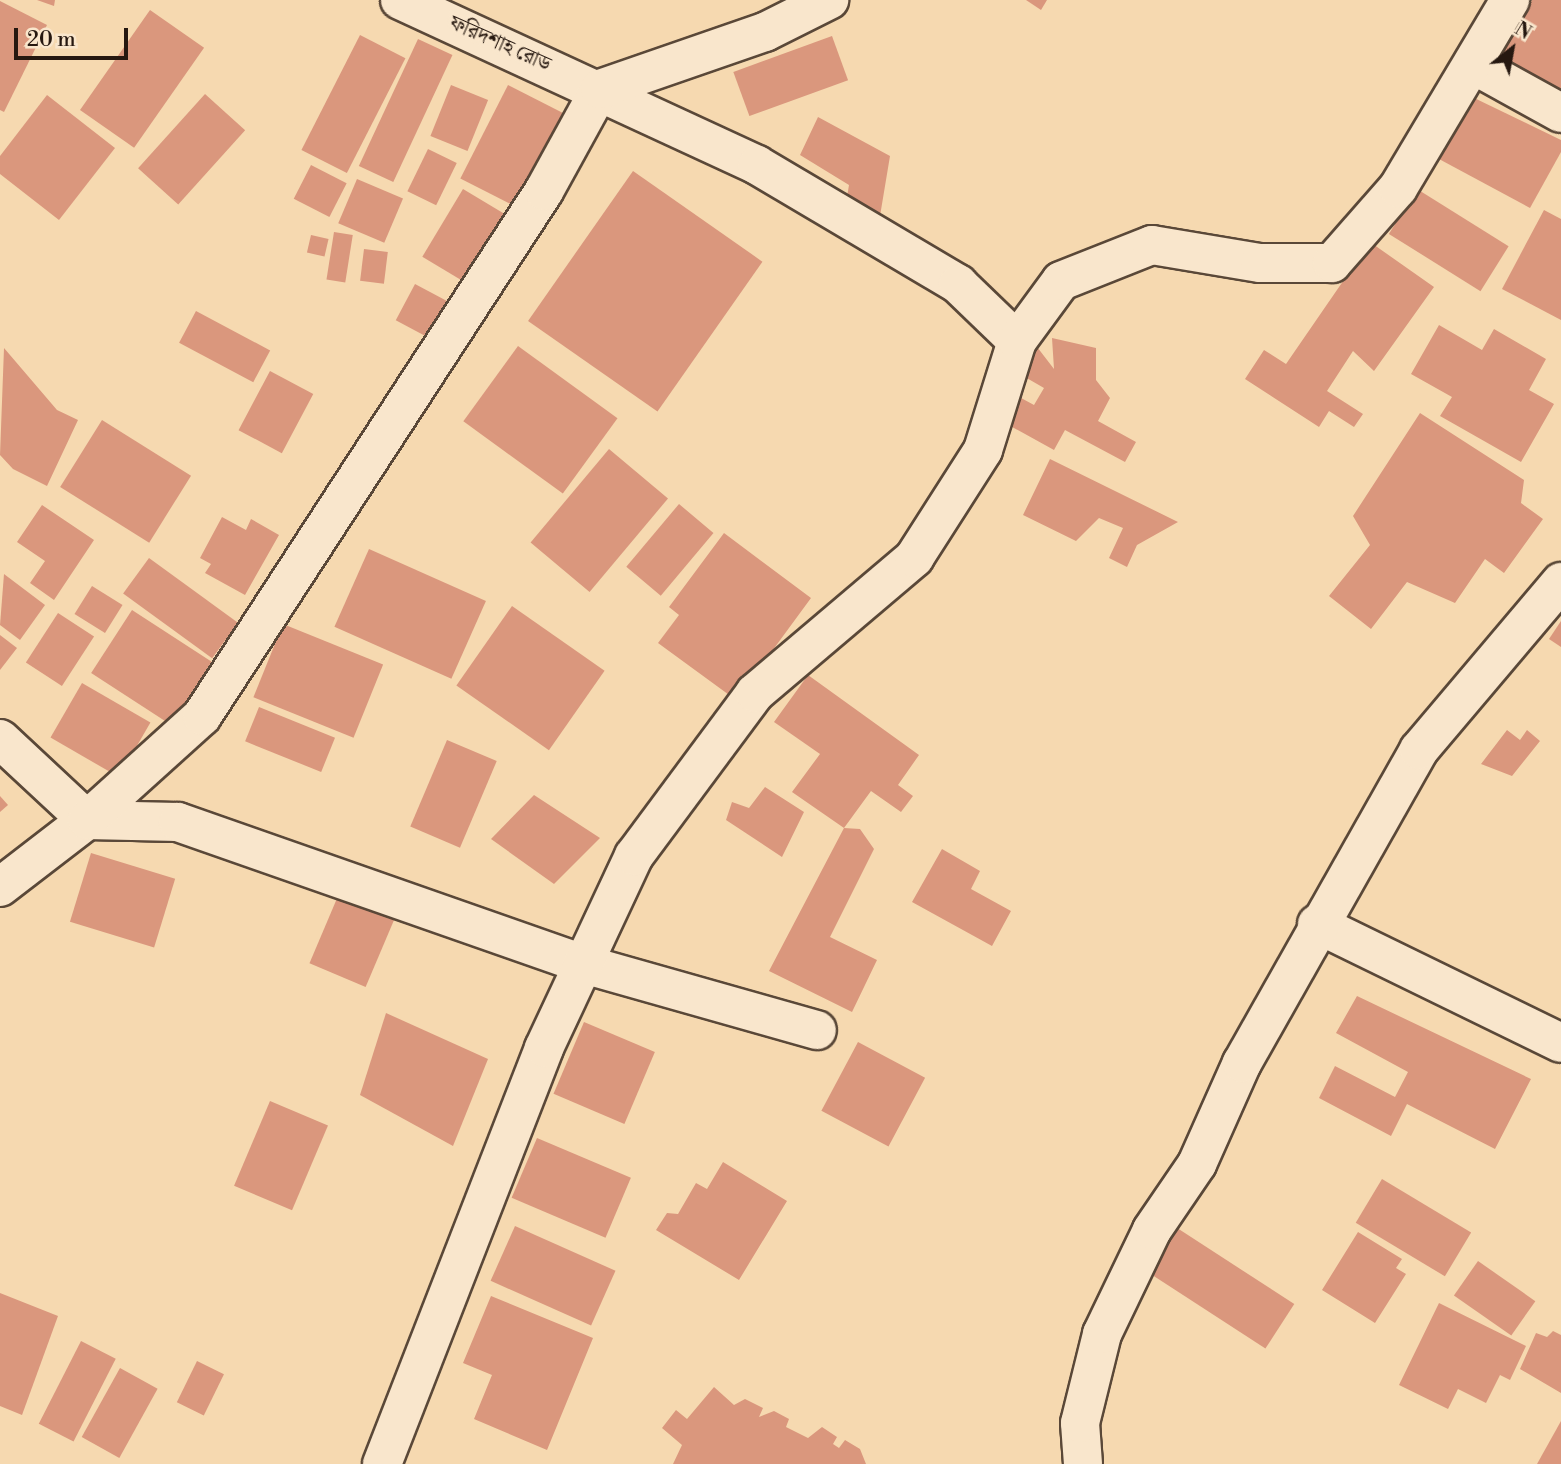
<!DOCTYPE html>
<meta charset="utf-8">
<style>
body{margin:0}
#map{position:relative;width:1561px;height:1464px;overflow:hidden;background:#f6d9b0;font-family:"Libre Bodoni","Noto Serif Bengali",serif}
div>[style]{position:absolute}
.building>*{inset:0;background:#da977d;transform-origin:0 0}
.roads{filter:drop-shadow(2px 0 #5a4838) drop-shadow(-2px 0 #5a4838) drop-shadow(0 2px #5a4838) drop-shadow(0 -2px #5a4838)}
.street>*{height:38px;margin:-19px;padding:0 19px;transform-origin:19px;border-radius:19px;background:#f9e6cc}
span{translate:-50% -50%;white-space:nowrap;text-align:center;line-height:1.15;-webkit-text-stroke:7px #f9e6cc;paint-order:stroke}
.street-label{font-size:21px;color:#261810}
.north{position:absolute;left:1477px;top:14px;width:70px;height:70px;-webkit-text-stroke:5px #f9e6cc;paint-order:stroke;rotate:31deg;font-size:19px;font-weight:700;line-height:28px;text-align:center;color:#261810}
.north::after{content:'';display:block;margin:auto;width:24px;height:32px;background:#261810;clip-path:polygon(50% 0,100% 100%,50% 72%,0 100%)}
.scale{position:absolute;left:14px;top:28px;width:114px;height:32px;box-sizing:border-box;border:4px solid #261810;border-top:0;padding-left:9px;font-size:21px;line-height:24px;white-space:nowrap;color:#261810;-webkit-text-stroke:5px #f9e6cc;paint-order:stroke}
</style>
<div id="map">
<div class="building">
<i style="clip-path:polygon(37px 0,55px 0,54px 6px)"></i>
<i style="clip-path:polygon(1026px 0,1047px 0,1041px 10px)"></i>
<i style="clip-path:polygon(1532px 0,1561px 0,1561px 99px,1496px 61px)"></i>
<i style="clip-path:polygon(0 1px,47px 25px,4px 112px,0 110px)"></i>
<i style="left:150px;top:10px;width:66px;height:122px;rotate:35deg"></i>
<i style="left:360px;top:35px;width:51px;height:129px;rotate:27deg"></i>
<i style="left:832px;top:36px;width:47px;height:105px;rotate:70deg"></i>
<i style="left:418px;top:39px;width:38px;height:140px;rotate:25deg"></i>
<i style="left:451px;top:85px;width:40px;height:55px;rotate:22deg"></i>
<i style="left:508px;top:85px;width:65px;height:105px;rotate:27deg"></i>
<i style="left:205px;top:94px;width:54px;height:100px;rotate:42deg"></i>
<i style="clip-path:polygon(47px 95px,115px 148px,59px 220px,0 174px,0 156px)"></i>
<i style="clip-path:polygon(1468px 95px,1561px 140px,1561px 152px,1530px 208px,1439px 159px)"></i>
<i style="clip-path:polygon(818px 117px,890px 156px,878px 228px,845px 209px,849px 185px,800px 155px)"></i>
<i style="left:428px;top:149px;width:32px;height:47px;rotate:26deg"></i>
<i style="left:311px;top:165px;width:40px;height:38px;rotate:27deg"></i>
<i style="left:633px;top:171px;width:158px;height:183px;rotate:35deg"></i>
<i style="left:357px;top:179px;width:50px;height:48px;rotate:23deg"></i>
<i style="left:463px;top:189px;width:54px;height:79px;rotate:31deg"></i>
<i style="left:1417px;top:189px;width:108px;height:53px;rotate:32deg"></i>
<i style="clip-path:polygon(1544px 210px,1561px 219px,1561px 320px,1502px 289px)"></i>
<i style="left:334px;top:232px;width:19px;height:48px;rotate:9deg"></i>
<i style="left:311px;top:235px;width:18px;height:18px;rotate:13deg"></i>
<i style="clip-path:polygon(1370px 242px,1434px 287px,1374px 371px,1353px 351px,1327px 391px,1363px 414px,1354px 427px,1329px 411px,1319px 427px,1245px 379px,1264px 350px,1286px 364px)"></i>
<i style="left:364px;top:249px;width:24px;height:32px;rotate:7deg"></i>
<i style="left:415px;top:284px;width:41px;height:41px;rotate:28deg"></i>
<i style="left:196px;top:311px;width:84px;height:36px;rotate:28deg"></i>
<i style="clip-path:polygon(1439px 325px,1482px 350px,1494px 329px,1546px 359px,1529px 390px,1554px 404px,1521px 462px,1440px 416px,1452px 397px,1411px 374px)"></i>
<i style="clip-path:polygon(1052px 338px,1096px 348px,1096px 380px,1110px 398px,1098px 421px,1136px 442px,1125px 462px,1065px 430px,1054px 450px,1005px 423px,1012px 393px,1034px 405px,1044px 388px,1018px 373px,1034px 343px,1054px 369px)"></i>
<i style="left:518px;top:346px;width:123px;height:93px;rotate:36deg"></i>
<i style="clip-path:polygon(4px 348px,57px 410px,78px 420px,47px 486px,13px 469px,0 455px)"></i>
<i style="left:270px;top:371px;width:49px;height:67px;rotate:28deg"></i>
<i style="clip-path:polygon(1420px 413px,1524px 480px,1521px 503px,1543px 519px,1504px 573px,1485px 559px,1455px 603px,1407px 582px,1371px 629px,1329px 596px,1370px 545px,1353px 516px)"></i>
<i style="left:102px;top:420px;width:105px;height:79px;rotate:32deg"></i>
<i style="left:609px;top:449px;width:77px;height:122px;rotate:40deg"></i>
<i style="clip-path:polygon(1050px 459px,1178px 522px,1137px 545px,1127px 567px,1109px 558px,1123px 528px,1099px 518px,1076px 541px,1023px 515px)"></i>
<i style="left:679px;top:504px;width:45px;height:82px;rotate:40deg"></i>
<i style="clip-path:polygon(42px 505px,94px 540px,54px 600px,30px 583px,45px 561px,17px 542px)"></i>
<i style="clip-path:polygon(222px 517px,246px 530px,251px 519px,279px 535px,245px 595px,205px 573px,211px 564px,200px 558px)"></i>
<i style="clip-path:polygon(724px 533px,811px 598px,736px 700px,658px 643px,679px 615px,669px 607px)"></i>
<i style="left:369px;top:549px;width:128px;height:85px;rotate:24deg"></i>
<i style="left:149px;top:558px;width:110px;height:44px;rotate:36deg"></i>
<i style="clip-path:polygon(4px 574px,45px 605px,20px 640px,0 625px)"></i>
<i style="left:92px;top:586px;width:36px;height:33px;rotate:32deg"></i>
<i style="left:512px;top:606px;width:113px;height:97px;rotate:35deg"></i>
<i style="left:132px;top:610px;width:95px;height:75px;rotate:33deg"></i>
<i style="left:58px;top:613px;width:43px;height:59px;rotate:33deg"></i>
<i style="clip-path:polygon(1561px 621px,1561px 647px,1549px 639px)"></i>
<i style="left:283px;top:624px;width:108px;height:79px;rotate:22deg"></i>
<i style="clip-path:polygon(0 635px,17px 648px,0 670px)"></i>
<i style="clip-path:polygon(808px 675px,919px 755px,898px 785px,913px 796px,901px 812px,871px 791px,844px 828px,792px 792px,820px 754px,774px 722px)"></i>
<i style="left:82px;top:683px;width:79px;height:63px;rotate:30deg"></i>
<i style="left:259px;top:707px;width:82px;height:37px;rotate:22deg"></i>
<i style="clip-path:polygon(1507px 730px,1520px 740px,1527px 730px,1540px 741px,1512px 776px,1481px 764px)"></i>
<i style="left:447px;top:740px;width:54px;height:94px;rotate:23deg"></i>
<i style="clip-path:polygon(765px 787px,804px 812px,782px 857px,726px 820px,732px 802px,749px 808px)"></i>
<i style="clip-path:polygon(534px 795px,600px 838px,554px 884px,491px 839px)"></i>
<i style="clip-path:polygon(0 796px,8px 805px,0 812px)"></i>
<i style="clip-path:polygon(844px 828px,860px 829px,874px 849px,830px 937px,877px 960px,852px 1012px,769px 971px)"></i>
<i style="clip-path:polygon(942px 849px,980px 871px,971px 889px,1011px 911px,992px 946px,912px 902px)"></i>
<i style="left:91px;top:853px;width:88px;height:72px;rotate:17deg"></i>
<i style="left:338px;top:896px;width:61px;height:73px;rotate:23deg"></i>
<i style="clip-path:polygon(1357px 996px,1531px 1079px,1495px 1149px,1407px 1104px,1391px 1136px,1319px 1098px,1335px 1066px,1395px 1097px,1408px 1072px,1336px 1033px)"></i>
<i style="clip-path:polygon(386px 1013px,488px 1059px,453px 1146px,360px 1095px)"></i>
<i style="left:584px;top:1022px;width:77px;height:78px;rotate:23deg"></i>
<i style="left:858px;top:1042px;width:76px;height:78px;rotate:28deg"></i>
<i style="left:270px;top:1101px;width:63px;height:92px;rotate:23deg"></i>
<i style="left:537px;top:1138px;width:102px;height:65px;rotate:23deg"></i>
<i style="clip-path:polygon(723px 1162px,787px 1201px,739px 1280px,656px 1230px,667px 1213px,678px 1214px,696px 1183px,707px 1189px)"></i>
<i style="left:1382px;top:1179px;width:104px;height:51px;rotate:31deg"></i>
<i style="left:1171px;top:1224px;width:147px;height:53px;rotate:33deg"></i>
<i style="left:515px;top:1226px;width:110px;height:60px;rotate:24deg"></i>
<i style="clip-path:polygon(1358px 1232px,1402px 1259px,1396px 1268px,1406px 1274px,1375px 1323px,1322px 1290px)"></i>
<i style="left:1478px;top:1261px;width:70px;height:42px;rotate:35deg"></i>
<i style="clip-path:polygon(0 1293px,58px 1316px,22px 1415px,0 1406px)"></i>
<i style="clip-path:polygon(491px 1296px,593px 1338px,547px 1450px,474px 1419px,492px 1375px,463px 1363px)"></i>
<i style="clip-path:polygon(1439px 1303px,1526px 1346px,1510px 1380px,1500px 1375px,1486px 1403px,1458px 1389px,1448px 1409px,1399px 1385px)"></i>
<i style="clip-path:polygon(1553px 1331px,1561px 1335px,1561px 1393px,1520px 1369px,1536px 1333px,1547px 1337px)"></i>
<i style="left:81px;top:1341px;width:39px;height:93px;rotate:27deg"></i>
<i style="left:197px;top:1361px;width:30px;height:46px;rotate:26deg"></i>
<i style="left:120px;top:1368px;width:43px;height:79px;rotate:29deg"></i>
<i style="clip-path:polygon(714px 1387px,734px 1405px,745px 1399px,763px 1408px,759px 1417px,774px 1411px,789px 1419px,786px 1427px,808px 1438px,822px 1427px,837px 1437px,833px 1444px,839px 1448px,845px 1440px,860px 1449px,866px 1464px,673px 1464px,682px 1445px,662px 1428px,676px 1410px,687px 1419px)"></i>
<i style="clip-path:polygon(1561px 1421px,1561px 1464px,1537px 1464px)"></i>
</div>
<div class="roads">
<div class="street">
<i style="left:400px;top:0;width:393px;rotate:24.8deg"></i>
<i style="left:757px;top:165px;width:234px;rotate:30.6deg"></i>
<i style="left:958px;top:284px;width:82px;rotate:44deg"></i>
<i style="left:1474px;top:65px;width:99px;rotate:28.9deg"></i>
<i style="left:0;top:739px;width:119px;rotate:43deg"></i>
<i style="left:87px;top:820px;width:91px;rotate:1.3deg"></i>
<i style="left:178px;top:822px;width:429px;rotate:19.3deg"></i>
<i style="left:583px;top:964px;width:243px;rotate:15.8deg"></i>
<i style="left:0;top:887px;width:110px;rotate:-37.6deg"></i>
<i style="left:87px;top:820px;width:155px;rotate:-42.1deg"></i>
<i style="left:202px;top:716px;width:627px;rotate:-56.92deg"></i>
<i style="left:544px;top:191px;width:116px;rotate:-61.2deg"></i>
<i style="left:600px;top:89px;width:175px;rotate:-19.1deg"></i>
<i style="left:765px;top:32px;width:72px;rotate:-26.6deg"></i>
<i style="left:1317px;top:924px;width:271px;rotate:26deg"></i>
<i style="left:382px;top:1464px;width:446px;rotate:-68.7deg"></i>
<i style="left:544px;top:1048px;width:212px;rotate:-64.9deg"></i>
<i style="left:634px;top:856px;width:203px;rotate:-53.4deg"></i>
<i style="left:755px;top:693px;width:209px;rotate:-40.3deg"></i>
<i style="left:914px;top:558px;width:128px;rotate:-57.4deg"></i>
<i style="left:983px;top:450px;width:114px;rotate:-72.7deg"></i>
<i style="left:1017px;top:341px;width:74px;rotate:-53.7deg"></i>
<i style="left:1061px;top:281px;width:98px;rotate:-21.6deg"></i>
<i style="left:1152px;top:245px;width:109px;rotate:9.5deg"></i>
<i style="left:1260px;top:263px;width:72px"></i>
<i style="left:1332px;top:263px;width:100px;rotate:-48.7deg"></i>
<i style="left:1398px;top:188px;width:219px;rotate:-59.2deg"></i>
<i style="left:1083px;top:1464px;width:41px;rotate:-94.2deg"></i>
<i style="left:1080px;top:1423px;width:92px;rotate:-76.1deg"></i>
<i style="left:1102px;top:1334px;width:115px;rotate:-64.3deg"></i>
<i style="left:1152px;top:1230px;width:80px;rotate:-55.7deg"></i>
<i style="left:1197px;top:1164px;width:111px;rotate:-66deg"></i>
<i style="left:1242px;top:1063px;width:360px;rotate:-60.5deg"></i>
<i style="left:1419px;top:750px;width:220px;rotate:-49.8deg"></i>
</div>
</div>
<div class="street-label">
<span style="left:500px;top:44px;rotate:24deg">ফরিদশাহ রোড</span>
</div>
<div class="north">N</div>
<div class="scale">20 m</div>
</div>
